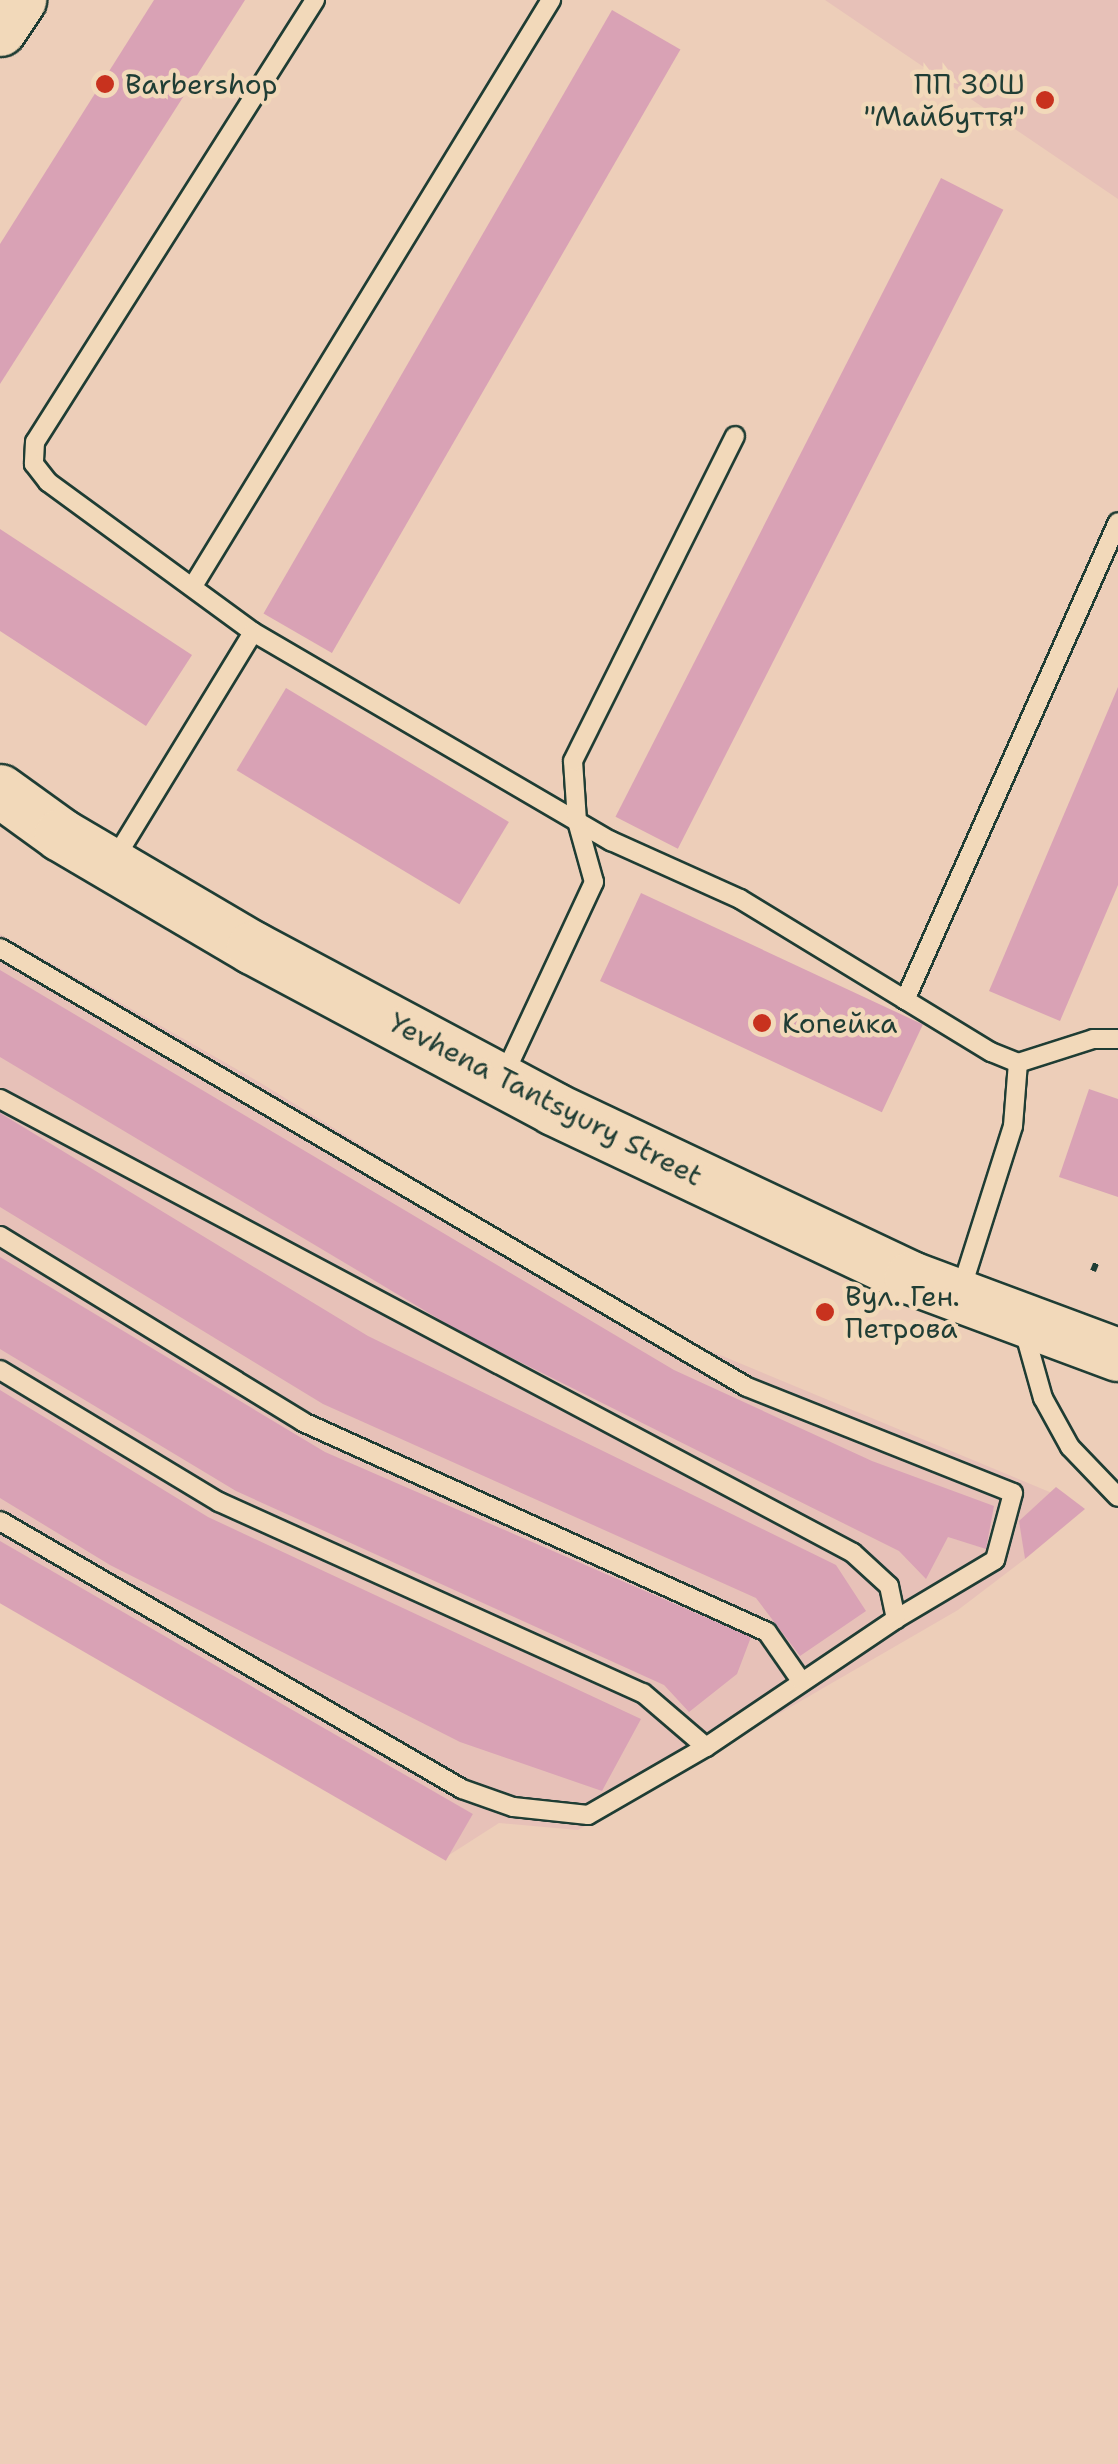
<!DOCTYPE html>
<meta charset="utf-8">
<style>
body{margin:0}
#map{position:relative;width:1118px;height:2464px;overflow:hidden;background:#edceb9;font-family:"Shantell Sans",sans-serif}
div>[style]{position:absolute}
.built>*{inset:0;background:#e7c1b8}
.building>*{inset:0;background:#d9a2b5;transform-origin:0 0}
.path>*{height:6px;margin-top:-3px;transform-origin:0;background:repeating-linear-gradient(90deg,#1f3d34 0 8px,transparent 0 16px)}
.roads{filter:drop-shadow(2px 0 #1f3d34) drop-shadow(-2px 0 #1f3d34) drop-shadow(0 2px #1f3d34) drop-shadow(0 -2px #1f3d34)}
.lane>*{height:18px;margin:-9px;padding:0 9px;transform-origin:9px;border-radius:9px;background:#f2d9ba}
.secondary>*{height:52px;margin:-26px;padding:0 26px;transform-origin:26px;border-radius:26px;background:#f2d9ba}
.dots>*{width:28px;height:28px;translate:-50% -50%;box-sizing:border-box;border:5px solid #f2d9ba;border-radius:50%}
span{translate:-50% -50%;white-space:nowrap;text-align:center;line-height:1.15;-webkit-text-stroke:9px #f2d9ba;paint-order:stroke}
.poi-label{font-size:28px;color:#1f3d34}
.left{translate:0 -50%;text-align:left}
.right{translate:-100% -50%;text-align:right}
.street-label{font-size:28px;color:#1f3d34}
</style>
<div id="map">
<div class="built">
<i style="clip-path:polygon(825px 0,1118px 0,1118px 199px)"></i>
<i style="clip-path:polygon(0 934px,259px 1082px,667px 1333px,1052px 1493px,1020px 1521px,1025px 1559px,958px 1610px,578px 1830px,499px 1823px,446px 1857px,0 1595px)"></i>
</div>
<div class="building">
<i style="clip-path:polygon(154px 0,245px 0,0 384px,0 244px)"></i>
<i style="left:612px;top:10px;width:79px;height:697px;rotate:30deg"></i>
<i style="left:941px;top:178px;width:70px;height:717px;rotate:27deg"></i>
<i style="clip-path:polygon(0 529px,192px 655px,146px 726px,0 631px)"></i>
<i style="clip-path:polygon(1118px 687px,1118px 885px,1060px 1021px,989px 991px)"></i>
<i style="left:286px;top:688px;width:260px;height:96px;rotate:31deg"></i>
<i style="left:641px;top:893px;width:311px;height:97px;rotate:25deg"></i>
<i style="clip-path:polygon(0 970px,674px 1370px,872px 1461px,994px 1506px,986px 1549px,948px 1537px,926px 1579px,899px 1551px,464px 1334px,0 1057px)"></i>
<i style="clip-path:polygon(1089px 1089px,1118px 1099px,1118px 1197px,1059px 1177px)"></i>
<i style="clip-path:polygon(0 1113px,368px 1336px,836px 1565px,866px 1611px,800px 1656px,756px 1598px,323px 1404px,0 1207px)"></i>
<i style="clip-path:polygon(0 1257px,325px 1452px,751px 1637px,737px 1674px,689px 1712px,664px 1685px,236px 1491px,0 1349px)"></i>
<i style="clip-path:polygon(0 1390px,208px 1517px,641px 1719px,602px 1791px,460px 1742px,110px 1565px,0 1498px)"></i>
<i style="clip-path:polygon(1056px 1487px,1085px 1509px,1025px 1559px,1019px 1521px)"></i>
<i style="left:0;top:1541px;width:546px;height:54px;rotate:30deg"></i>
</div>
<div class="path">
<i style="left:1093px;top:1271px;width:11px;rotate:-68deg"></i>
</div>
<div class="roads">
<div class="lane">
<i style="left:315px;top:0;width:523px;rotate:122.35deg"></i>
<i style="left:35px;top:442px;width:22px;rotate:93deg"></i>
<i style="left:34px;top:464px;width:23px;rotate:52deg"></i>
<i style="left:48px;top:482px;width:254px;rotate:36.2deg"></i>
<i style="left:253px;top:632px;width:415px;rotate:30.3deg"></i>
<i style="left:611px;top:841px;width:141px;rotate:24.2deg"></i>
<i style="left:740px;top:899px;width:294px;rotate:31.4deg"></i>
<i style="left:991px;top:1052px;width:29px;rotate:22deg"></i>
<i style="left:1018px;top:1063px;width:79px;rotate:-17.7deg"></i>
<i style="left:1093px;top:1039px;width:25px"></i>
<i style="left:193px;top:586px;width:687px;rotate:-58.58deg"></i>
<i style="left:114px;top:860px;width:267px;rotate:-58.6deg"></i>
<i style="left:0;top:948px;width:866px;rotate:30.44deg"></i>
<i style="left:747px;top:1387px;width:286px;rotate:21.7deg"></i>
<i style="left:1013px;top:1493px;width:69px;rotate:105deg"></i>
<i style="left:995px;top:1560px;width:115px;rotate:149.2deg"></i>
<i style="left:905px;top:1000px;width:523px;rotate:-65.98deg"></i>
<i style="left:504px;top:1075px;width:213px;rotate:-65deg"></i>
<i style="left:594px;top:882px;width:63px;rotate:-105.6deg"></i>
<i style="left:577px;top:821px;width:60px;rotate:-93.8deg"></i>
<i style="left:573px;top:761px;width:363px;rotate:-63.5deg"></i>
<i style="left:0;top:1099px;width:966px;rotate:28.02deg"></i>
<i style="left:853px;top:1553px;width:49px;rotate:42.5deg"></i>
<i style="left:889px;top:1586px;width:34px;rotate:78deg"></i>
<i style="left:896px;top:1619px;width:229px;rotate:146deg"></i>
<i style="left:706px;top:1747px;width:136px;rotate:150deg"></i>
<i style="left:588px;top:1815px;width:75px;rotate:-173.9deg"></i>
<i style="left:513px;top:1807px;width:54px;rotate:-160.6deg"></i>
<i style="left:462px;top:1789px;width:534px;rotate:-149.88deg"></i>
<i style="left:0;top:1236px;width:356px;rotate:31.5deg"></i>
<i style="left:303px;top:1422px;width:509px;rotate:24.35deg"></i>
<i style="left:767px;top:1632px;width:60px;rotate:55.2deg"></i>
<i style="left:961px;top:1290px;width:172px;rotate:-72.4deg"></i>
<i style="left:1013px;top:1126px;width:63px;rotate:-85.5deg"></i>
<i style="left:1023px;top:1327px;width:74px;rotate:74.3deg"></i>
<i style="left:1043px;top:1398px;width:56px;rotate:61.1deg"></i>
<i style="left:1070px;top:1447px;width:69px;rotate:46.2deg"></i>
<i style="left:0;top:1370px;width:256px;rotate:31.1deg"></i>
<i style="left:219px;top:1502px;width:465px;rotate:24.3deg"></i>
<i style="left:643px;top:1693px;width:83px;rotate:40.6deg"></i>
</div>
<div class="secondary">
<i style="left:0;top:30px;width:36px;rotate:-56deg"></i>
<i style="left:0;top:791px;width:75px;rotate:35.8deg"></i>
<i style="left:61px;top:835px;width:223px;rotate:30.5deg"></i>
<i style="left:253px;top:948px;width:341px;rotate:28.1deg"></i>
<i style="left:554px;top:1109px;width:395px;rotate:25.3deg"></i>
<i style="left:911px;top:1278px;width:221px;rotate:20.4deg"></i>
</div>
</div>
<div class="dots">
<i style="left:105px;top:84px;background:#c8321e"></i>
<i style="left:1045px;top:100px;background:#c8321e"></i>
<i style="left:762px;top:1023px;background:#c8321e"></i>
<i style="left:825px;top:1312px;background:#c8321e"></i>
</div>
<div class="poi-label">
<span class="left" style="left:125px;top:84px">Barbershop</span>
<span class="right" style="left:1025px;top:100px">ПП ЗОШ<br>"Майбуття"</span>
<span class="left" style="left:782px;top:1023px">Копейка</span>
<span class="left" style="left:845px;top:1312px">Вул. Ген.<br>Петрова</span>
</div>
<div class="street-label">
<span style="left:546px;top:1099px;rotate:27deg">Yevhena Tantsyury Street</span>
</div>
</div>
